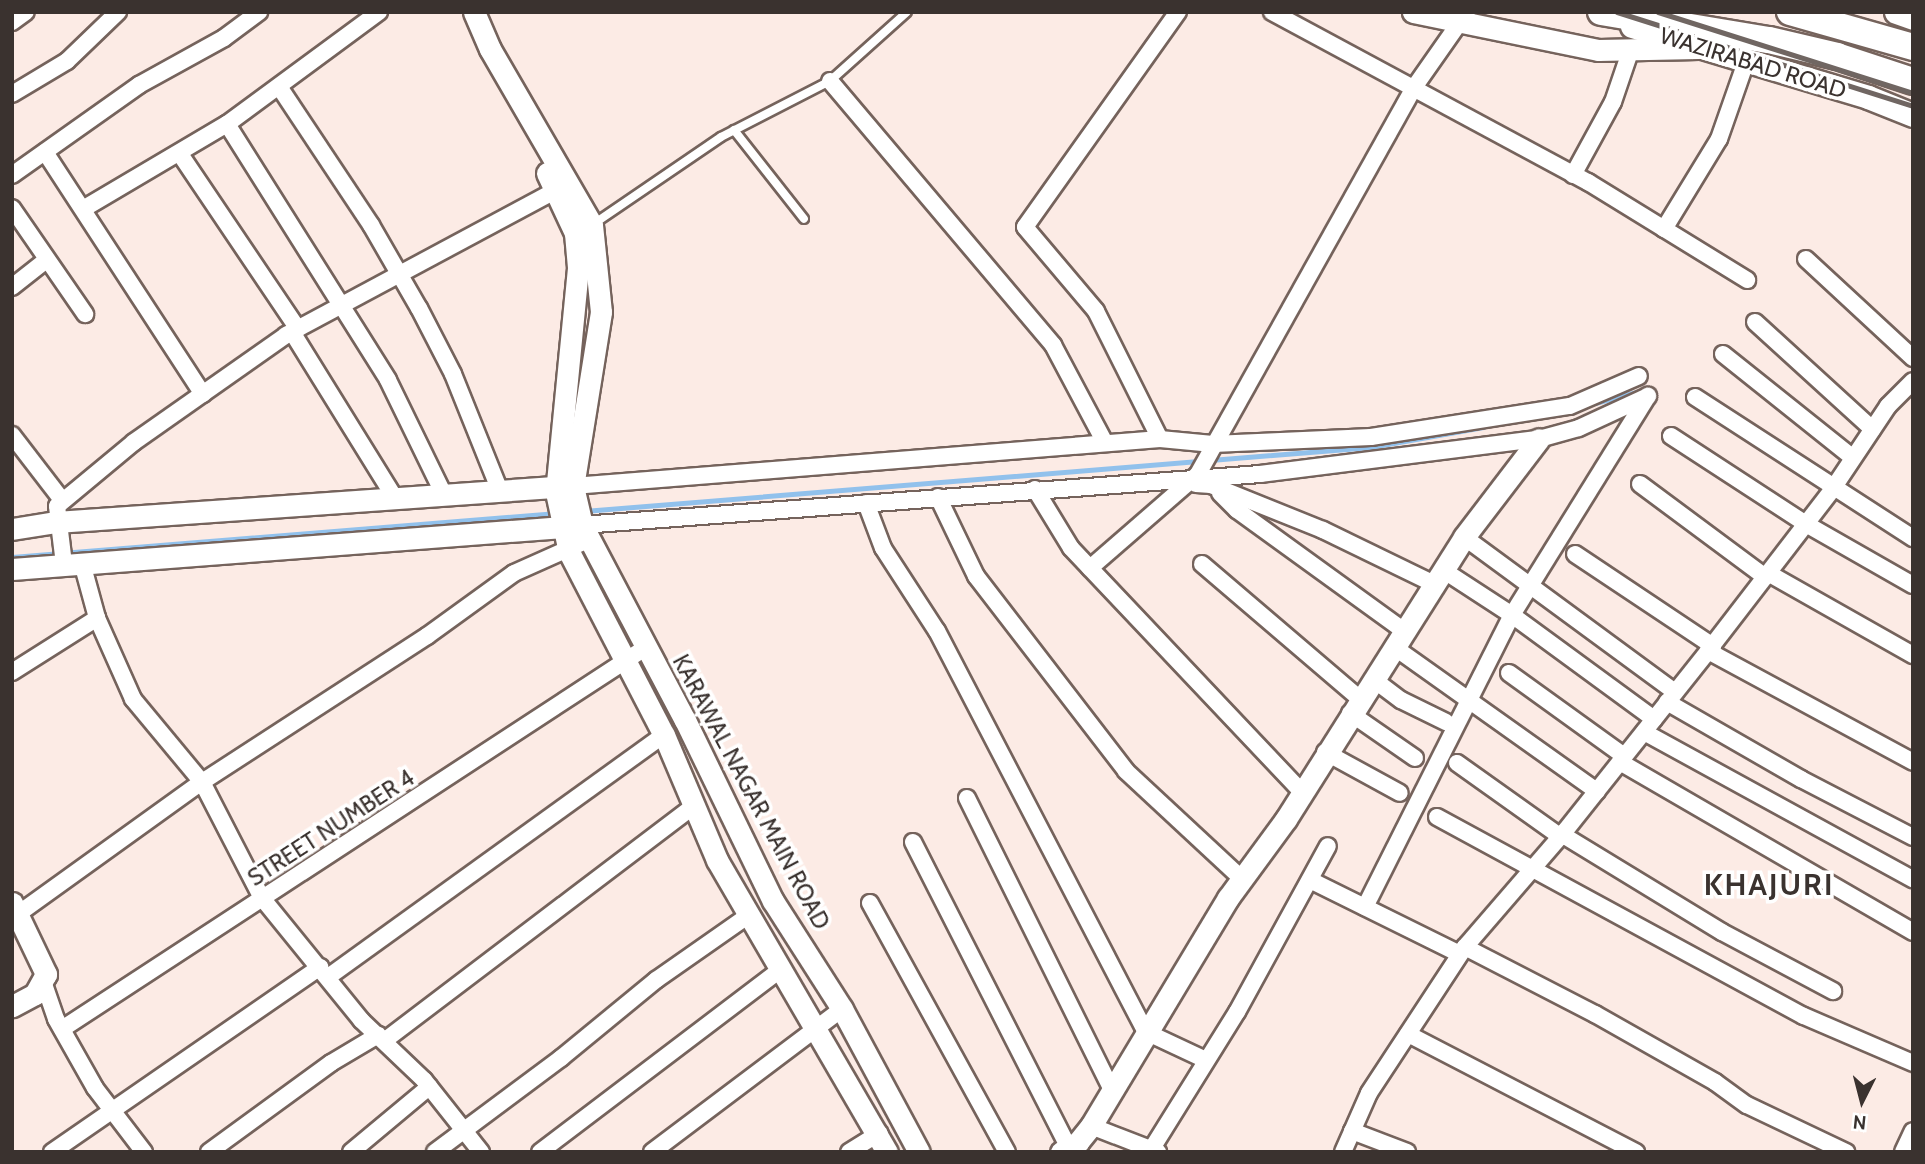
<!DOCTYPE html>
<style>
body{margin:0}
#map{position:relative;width:1925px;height:1164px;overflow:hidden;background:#fcebe5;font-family:Cabin,sans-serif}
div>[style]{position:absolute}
.stream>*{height:5px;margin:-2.5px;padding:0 2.5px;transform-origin:2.5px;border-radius:2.5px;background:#91c1ec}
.roads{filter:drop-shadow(2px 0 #75635c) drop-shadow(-2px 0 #75635c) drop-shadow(0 2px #75635c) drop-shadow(0 -2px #75635c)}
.service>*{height:8px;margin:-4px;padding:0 4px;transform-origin:4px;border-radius:4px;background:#fff}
.minor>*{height:16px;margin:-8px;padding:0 8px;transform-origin:8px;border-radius:8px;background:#fff}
.tertiary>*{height:21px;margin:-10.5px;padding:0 10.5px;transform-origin:10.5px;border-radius:10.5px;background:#fff}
.secondary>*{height:23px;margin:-11.5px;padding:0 11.5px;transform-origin:11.5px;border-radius:11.5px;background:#fff}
.trunk>*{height:26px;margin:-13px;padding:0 13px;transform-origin:13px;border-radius:13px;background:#fff}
.rail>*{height:5px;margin:-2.5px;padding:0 2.5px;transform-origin:2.5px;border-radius:2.5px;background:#706662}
span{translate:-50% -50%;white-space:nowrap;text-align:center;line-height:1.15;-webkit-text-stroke:7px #fff;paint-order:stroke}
.street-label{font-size:23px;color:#3a322f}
.district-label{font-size:30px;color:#3a322f;font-weight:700;letter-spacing:2px}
.frame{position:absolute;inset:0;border:14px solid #3a322f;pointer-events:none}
.north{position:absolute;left:1827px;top:1066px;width:70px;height:70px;-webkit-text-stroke:5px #fff;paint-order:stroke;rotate:186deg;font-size:19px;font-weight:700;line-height:28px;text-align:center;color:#3a322f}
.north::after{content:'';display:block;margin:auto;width:24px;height:32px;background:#3a322f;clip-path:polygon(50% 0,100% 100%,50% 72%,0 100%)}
</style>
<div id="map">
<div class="stream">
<i style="left:1595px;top:403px;width:47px;rotate:-14.9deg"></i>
<i style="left:584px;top:511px;width:790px;rotate:-4.65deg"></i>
<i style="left:1371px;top:447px;width:114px;rotate:-10.1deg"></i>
<i style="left:12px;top:557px;width:547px;rotate:-4.62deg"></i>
</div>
<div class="roads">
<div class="service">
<i style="left:734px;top:130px;width:113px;rotate:51.8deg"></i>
<i style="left:592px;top:225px;width:156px;rotate:-34.3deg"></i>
<i style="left:721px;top:137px;width:123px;rotate:-27.2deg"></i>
<i style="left:830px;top:81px;width:103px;rotate:-41.9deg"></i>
</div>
<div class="minor">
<i style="left:1272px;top:12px;width:359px;rotate:28.3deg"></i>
<i style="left:1588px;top:182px;width:187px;rotate:31.6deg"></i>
<i style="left:12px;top:22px;width:17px;rotate:-36deg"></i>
<i style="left:830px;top:81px;width:346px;rotate:49.8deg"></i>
<i style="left:1053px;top:345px;width:111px;rotate:62deg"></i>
<i style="left:280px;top:88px;width:164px;rotate:56.4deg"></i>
<i style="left:371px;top:225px;width:96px;rotate:60deg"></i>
<i style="left:419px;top:308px;width:74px;rotate:62.7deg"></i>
<i style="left:453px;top:374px;width:126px;rotate:68.1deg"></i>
<i style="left:12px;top:94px;width:64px;rotate:-31deg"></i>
<i style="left:67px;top:61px;width:71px;rotate:-43.9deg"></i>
<i style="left:227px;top:124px;width:302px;rotate:57.8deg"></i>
<i style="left:388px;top:380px;width:128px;rotate:64deg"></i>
<i style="left:45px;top:152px;width:289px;rotate:56.9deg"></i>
<i style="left:180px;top:154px;width:211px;rotate:56deg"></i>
<i style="left:12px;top:175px;width:156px;rotate:-35.3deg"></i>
<i style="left:139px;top:85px;width:97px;rotate:-28.9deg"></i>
<i style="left:224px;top:38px;width:44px;rotate:-36.6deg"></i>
<i style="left:1573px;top:175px;width:83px;rotate:-61.3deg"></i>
<i style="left:1613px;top:102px;width:56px;rotate:-71.2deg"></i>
<i style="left:12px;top:208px;width:129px;rotate:55.4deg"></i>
<i style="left:83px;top:209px;width:167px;rotate:-30.6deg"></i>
<i style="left:227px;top:124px;width:189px;rotate:-36.4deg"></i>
<i style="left:1664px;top:229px;width:105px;rotate:-58.6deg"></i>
<i style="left:1719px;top:139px;width:82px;rotate:-70.7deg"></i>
<i style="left:1806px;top:259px;width:146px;rotate:42.8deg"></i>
<i style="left:12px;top:287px;width:42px;rotate:-38.2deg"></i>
<i style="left:1755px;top:322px;width:159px;rotate:42.4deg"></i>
<i style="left:292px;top:332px;width:195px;rotate:58.2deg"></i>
<i style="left:1723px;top:354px;width:165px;rotate:38.6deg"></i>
<i style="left:1695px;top:397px;width:260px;rotate:32.9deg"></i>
<i style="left:12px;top:435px;width:82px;rotate:52.4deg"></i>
<i style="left:1671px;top:436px;width:161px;rotate:33.1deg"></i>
<i style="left:1806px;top:524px;width:123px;rotate:29.7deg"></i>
<i style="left:1160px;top:439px;width:143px;rotate:-116.6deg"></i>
<i style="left:1096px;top:311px;width:110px;rotate:-130.2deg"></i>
<i style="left:1025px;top:227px;width:264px;rotate:-54.6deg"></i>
<i style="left:1196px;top:484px;width:15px;rotate:4deg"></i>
<i style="left:1211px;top:485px;width:121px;rotate:21.9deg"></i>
<i style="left:1323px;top:530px;width:123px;rotate:25.9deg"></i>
<i style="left:1640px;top:484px;width:156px;rotate:36.6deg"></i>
<i style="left:573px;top:486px;width:589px;rotate:-4.58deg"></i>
<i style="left:1160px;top:439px;width:53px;rotate:5.4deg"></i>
<i style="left:1213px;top:444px;width:158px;rotate:-2.5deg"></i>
<i style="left:1371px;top:437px;width:201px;rotate:-8.9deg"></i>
<i style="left:1570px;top:406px;width:75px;rotate:-23.5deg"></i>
<i style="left:1035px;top:489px;width:69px;rotate:58.6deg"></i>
<i style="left:1071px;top:548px;width:337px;rotate:46.6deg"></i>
<i style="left:1220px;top:493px;width:24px;rotate:45deg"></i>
<i style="left:1237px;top:510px;width:206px;rotate:35.9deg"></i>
<i style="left:938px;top:497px;width:88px;rotate:64.3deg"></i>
<i style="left:976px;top:576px;width:246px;rotate:52.4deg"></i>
<i style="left:1126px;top:771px;width:157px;rotate:42.9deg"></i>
<i style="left:866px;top:503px;width:48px;rotate:69.3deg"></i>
<i style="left:883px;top:548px;width:99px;rotate:57deg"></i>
<i style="left:937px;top:631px;width:452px;rotate:62.5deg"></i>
<i style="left:1146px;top:1032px;width:66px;rotate:25deg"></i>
<i style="left:582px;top:525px;width:680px;rotate:-4.3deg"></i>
<i style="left:1260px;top:474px;width:281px;rotate:-7.2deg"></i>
<i style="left:1539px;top:439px;width:41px;rotate:-15.4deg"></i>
<i style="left:1579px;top:428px;width:76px;rotate:-24.9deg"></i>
<i style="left:1464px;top:537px;width:262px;rotate:36.3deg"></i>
<i style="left:1575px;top:554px;width:166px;rotate:33.7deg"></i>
<i style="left:82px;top:563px;width:57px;rotate:74.7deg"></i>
<i style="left:97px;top:618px;width:89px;rotate:66deg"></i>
<i style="left:133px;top:699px;width:108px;rotate:50.3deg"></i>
<i style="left:202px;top:782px;width:131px;rotate:62.7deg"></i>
<i style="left:262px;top:898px;width:157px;rotate:50.9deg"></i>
<i style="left:361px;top:1020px;width:87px;rotate:43.6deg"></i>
<i style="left:424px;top:1080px;width:92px;rotate:51.6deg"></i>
<i style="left:64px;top:564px;width:58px;rotate:-96.9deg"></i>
<i style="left:57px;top:506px;width:100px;rotate:-39.7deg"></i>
<i style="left:134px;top:442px;width:186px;rotate:-35.1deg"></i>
<i style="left:286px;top:335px;width:315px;rotate:-28.2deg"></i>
<i style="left:1202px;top:564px;width:208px;rotate:40.5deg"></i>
<i style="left:1090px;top:568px;width:143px;rotate:-41deg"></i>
<i style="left:1198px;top:474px;width:441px;rotate:-60.8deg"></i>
<i style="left:1413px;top:89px;width:94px;rotate:-55deg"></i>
<i style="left:1443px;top:570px;width:82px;rotate:33.1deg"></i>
<i style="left:1512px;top:615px;width:176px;rotate:36.2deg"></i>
<i style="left:1768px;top:573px;width:167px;rotate:29.5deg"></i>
<i style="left:1394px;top:647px;width:249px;rotate:35.4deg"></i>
<i style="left:1708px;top:651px;width:233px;rotate:28.4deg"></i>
<i style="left:12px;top:672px;width:101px;rotate:-32.4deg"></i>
<i style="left:1509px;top:673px;width:142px;rotate:35.8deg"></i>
<i style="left:1373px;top:679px;width:35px;rotate:37deg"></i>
<i style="left:1401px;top:700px;width:50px;rotate:26.1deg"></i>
<i style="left:1667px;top:702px;width:155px;rotate:29.9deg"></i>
<i style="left:1801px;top:779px;width:126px;rotate:27.4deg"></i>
<i style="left:1350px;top:713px;width:79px;rotate:34.7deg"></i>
<i style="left:1644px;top:732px;width:307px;rotate:28.7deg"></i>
<i style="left:1325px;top:752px;width:85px;rotate:28.7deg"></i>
<i style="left:1620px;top:762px;width:339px;rotate:30.1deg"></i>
<i style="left:1457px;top:763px;width:128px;rotate:35.4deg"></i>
<i style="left:967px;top:798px;width:328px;rotate:63.6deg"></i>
<i style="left:1437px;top:817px;width:417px;rotate:28.5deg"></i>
<i style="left:1804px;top:1016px;width:119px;rotate:23.3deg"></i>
<i style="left:1563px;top:835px;width:186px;rotate:31.4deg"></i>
<i style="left:1722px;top:932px;width:126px;rotate:28deg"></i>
<i style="left:913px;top:842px;width:343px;rotate:63deg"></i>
<i style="left:1310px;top:880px;width:167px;rotate:26.3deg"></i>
<i style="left:870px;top:903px;width:284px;rotate:61.2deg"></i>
<i style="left:1365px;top:907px;width:327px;rotate:-63.3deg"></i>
<i style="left:1512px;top:615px;width:258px;rotate:-58.2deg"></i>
<i style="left:18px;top:914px;width:226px;rotate:-35.7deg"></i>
<i style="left:202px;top:782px;width:268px;rotate:-33deg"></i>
<i style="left:427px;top:636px;width:107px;rotate:-35.9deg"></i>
<i style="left:514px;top:573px;width:81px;rotate:-24deg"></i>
<i style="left:1465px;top:947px;width:146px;rotate:27.3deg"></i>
<i style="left:1595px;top:1014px;width:138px;rotate:29.5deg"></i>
<i style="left:1715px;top:1082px;width:39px;rotate:36deg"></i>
<i style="left:1747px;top:1105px;width:110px;rotate:25.4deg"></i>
<i style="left:328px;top:977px;width:414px;rotate:-35.8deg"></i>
<i style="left:44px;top:984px;width:37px;rotate:71deg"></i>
<i style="left:56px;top:1019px;width:79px;rotate:60.5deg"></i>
<i style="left:95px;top:1088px;width:81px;rotate:52.6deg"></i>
<i style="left:62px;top:1029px;width:696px;rotate:-33.17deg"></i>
<i style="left:1408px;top:1034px;width:257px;rotate:27.4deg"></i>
<i style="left:384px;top:1041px;width:389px;rotate:-37.2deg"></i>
<i style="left:1091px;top:1126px;width:72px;rotate:21.2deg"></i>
<i style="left:1352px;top:1131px;width:59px;rotate:20.9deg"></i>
<i style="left:1151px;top:1150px;width:163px;rotate:-58.1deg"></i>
<i style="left:1237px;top:1012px;width:189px;rotate:-61.3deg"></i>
<i style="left:52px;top:1152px;width:326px;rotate:-34.6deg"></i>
<i style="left:209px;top:1152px;width:151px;rotate:-36.1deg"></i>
<i style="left:331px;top:1063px;width:55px;rotate:-30.8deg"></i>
<i style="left:351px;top:1152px;width:102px;rotate:-39.8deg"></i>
<i style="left:435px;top:1152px;width:157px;rotate:-36.7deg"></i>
<i style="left:561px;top:1058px;width:123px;rotate:-39.4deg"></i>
<i style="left:656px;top:980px;width:113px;rotate:-35deg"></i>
<i style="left:540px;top:1152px;width:303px;rotate:-37.2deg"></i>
<i style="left:652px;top:1152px;width:238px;rotate:-37deg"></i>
<i style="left:849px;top:1152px;width:36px;rotate:-32deg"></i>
<i style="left:1343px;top:1152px;width:64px;rotate:-66.2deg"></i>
<i style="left:1369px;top:1093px;width:175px;rotate:-56.7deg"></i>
<i style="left:1465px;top:947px;width:153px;rotate:-49.2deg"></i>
<i style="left:1565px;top:831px;width:230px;rotate:-51.5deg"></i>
<i style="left:1708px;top:651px;width:203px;rotate:-52.4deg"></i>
<i style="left:1832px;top:490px;width:101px;rotate:-56.3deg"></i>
<i style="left:1888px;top:406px;width:35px;rotate:-45deg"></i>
<i style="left:1903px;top:1152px;width:23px;rotate:-65deg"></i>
</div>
<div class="tertiary">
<i style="left:474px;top:12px;width:40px;rotate:66.6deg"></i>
<i style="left:490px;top:49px;width:203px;rotate:59.9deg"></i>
<i style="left:592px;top:225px;width:87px;rotate:84.1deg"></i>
<i style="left:601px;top:312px;width:176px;rotate:99.1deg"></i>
<i style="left:573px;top:486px;width:40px;rotate:77deg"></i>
<i style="left:582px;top:525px;width:221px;rotate:62.2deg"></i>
<i style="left:685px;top:720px;width:201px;rotate:64.1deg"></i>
<i style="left:773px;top:901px;width:128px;rotate:57.4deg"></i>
<i style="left:842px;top:1009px;width:162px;rotate:61.7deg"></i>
<i style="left:1413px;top:12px;width:189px;rotate:11.6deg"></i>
<i style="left:1598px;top:50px;width:100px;rotate:-1.1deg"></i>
<i style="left:547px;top:173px;width:66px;rotate:65deg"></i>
<i style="left:575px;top:233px;width:35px;rotate:85deg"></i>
<i style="left:578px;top:268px;width:225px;rotate:95.6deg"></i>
<i style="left:556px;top:492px;width:61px;rotate:77.8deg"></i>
<i style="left:569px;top:552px;width:206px;rotate:62.6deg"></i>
<i style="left:664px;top:735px;width:136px;rotate:67deg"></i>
<i style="left:717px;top:860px;width:338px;rotate:59.8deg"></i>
<i style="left:12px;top:529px;width:45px;rotate:-9deg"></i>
<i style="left:56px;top:522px;width:513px;rotate:-4.02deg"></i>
<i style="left:12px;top:569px;width:566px;rotate:-4.36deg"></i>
<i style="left:12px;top:903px;width:79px;rotate:64.4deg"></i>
<i style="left:46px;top:974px;width:23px;rotate:119deg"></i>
<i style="left:35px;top:994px;width:26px;rotate:152deg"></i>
<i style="left:1061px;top:1152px;width:20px;rotate:-30deg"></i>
<i style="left:1078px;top:1142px;width:21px;rotate:-51deg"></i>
<i style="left:1091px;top:1126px;width:266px;rotate:-59deg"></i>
<i style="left:1228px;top:898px;width:98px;rotate:-53.7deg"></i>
<i style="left:1286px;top:819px;width:333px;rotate:-57.7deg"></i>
<i style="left:1464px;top:537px;width:123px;rotate:-52.6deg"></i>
</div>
<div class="secondary">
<i style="left:1896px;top:12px;width:18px;rotate:19deg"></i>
<i style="left:1632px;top:26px;width:246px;rotate:16.7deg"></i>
<i style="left:1868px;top:97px;width:48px;rotate:21.8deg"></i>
</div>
<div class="trunk">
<i style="left:1601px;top:12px;width:170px;rotate:9.5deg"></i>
<i style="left:1769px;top:40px;width:70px;rotate:13.2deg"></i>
<i style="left:1837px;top:56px;width:80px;rotate:18.2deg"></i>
<i style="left:1790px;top:12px;width:128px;rotate:15.9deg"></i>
</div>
</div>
<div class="rail">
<i style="left:1617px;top:12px;width:311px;rotate:17.6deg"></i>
<i style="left:1658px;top:12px;width:268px;rotate:17.6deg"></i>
</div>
<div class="street-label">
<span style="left:1753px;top:63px;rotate:17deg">WAZIRABAD ROAD</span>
<span style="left:751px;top:792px;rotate:62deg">KARAWAL NAGAR MAIN ROAD</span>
<span style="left:331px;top:828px;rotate:-33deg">STREET NUMBER 4</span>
</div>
<div class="district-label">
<span style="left:1769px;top:885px">KHAJURI</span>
</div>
<div class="frame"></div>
<div class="north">N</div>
</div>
